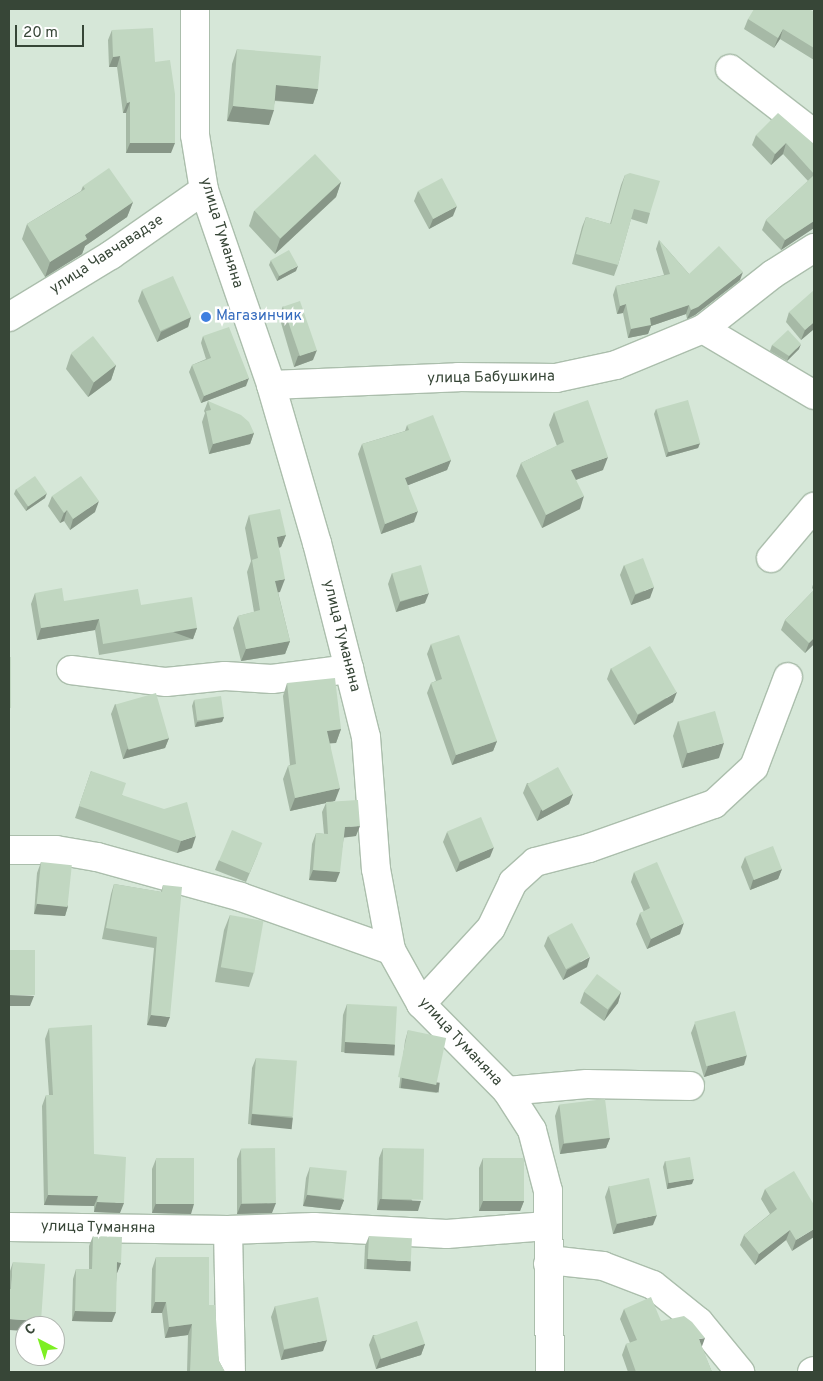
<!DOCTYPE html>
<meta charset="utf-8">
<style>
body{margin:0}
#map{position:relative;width:823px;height:1381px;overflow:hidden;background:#e8f3e9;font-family:Overpass,sans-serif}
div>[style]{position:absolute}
.residential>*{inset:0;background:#d6e7d8}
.roads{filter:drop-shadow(1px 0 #abbeac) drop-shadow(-1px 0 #abbeac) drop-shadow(0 1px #abbeac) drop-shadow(0 -1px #abbeac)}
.minor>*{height:28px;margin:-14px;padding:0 14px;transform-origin:14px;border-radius:14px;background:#fff}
.wall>*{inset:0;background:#a6b9a6}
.shaded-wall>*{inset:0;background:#879687;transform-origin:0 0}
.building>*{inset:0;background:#c1d7c1;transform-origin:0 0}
.dots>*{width:14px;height:14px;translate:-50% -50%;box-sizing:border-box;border:2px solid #fff;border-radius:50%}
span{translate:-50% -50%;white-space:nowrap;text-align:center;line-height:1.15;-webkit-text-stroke:5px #fff;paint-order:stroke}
.street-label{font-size:15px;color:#374637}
.shop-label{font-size:15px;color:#366cbe}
.left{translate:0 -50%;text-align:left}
.frame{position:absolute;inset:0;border:10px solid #374637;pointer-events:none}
.north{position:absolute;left:15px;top:1316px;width:50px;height:50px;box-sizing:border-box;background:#fff;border:1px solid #afb5af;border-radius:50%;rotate:320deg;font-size:14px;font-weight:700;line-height:20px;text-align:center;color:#374637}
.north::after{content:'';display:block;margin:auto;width:18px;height:22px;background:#7def23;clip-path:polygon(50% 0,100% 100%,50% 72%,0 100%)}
.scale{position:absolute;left:15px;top:25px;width:69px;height:22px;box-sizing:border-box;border:2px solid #374637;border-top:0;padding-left:6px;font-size:15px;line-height:18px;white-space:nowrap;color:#374637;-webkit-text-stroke:4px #fff;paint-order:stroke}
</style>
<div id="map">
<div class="residential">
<i style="clip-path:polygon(evenodd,9px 9px,814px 9px,814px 1372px,9px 1372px,9px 9px,25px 1326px,55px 1326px,55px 1356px,25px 1356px,25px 1326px)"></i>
</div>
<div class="roads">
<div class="minor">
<i style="left:195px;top:9px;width:126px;rotate:90deg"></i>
<i style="left:195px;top:135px;width:56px;rotate:80.7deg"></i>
<i style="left:204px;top:190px;width:206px;rotate:71deg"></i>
<i style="left:271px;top:385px;width:165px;rotate:73.8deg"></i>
<i style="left:317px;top:543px;width:130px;rotate:75.7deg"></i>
<i style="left:349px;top:669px;width:70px;rotate:76deg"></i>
<i style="left:366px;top:737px;width:132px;rotate:85.7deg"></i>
<i style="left:376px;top:869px;width:82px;rotate:79.5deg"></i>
<i style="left:391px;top:950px;width:62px;rotate:60.9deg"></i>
<i style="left:421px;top:1004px;width:122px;rotate:45.3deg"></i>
<i style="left:507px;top:1091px;width:46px;rotate:57.3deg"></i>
<i style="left:532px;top:1130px;width:63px;rotate:75.3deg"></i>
<i style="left:548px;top:1191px;width:181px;rotate:89.4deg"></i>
<i style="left:730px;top:69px;width:106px;rotate:37.7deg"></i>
<i style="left:9px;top:317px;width:119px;rotate:-31.3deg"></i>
<i style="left:111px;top:255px;width:113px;rotate:-35deg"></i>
<i style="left:703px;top:329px;width:129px;rotate:30.7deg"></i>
<i style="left:271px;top:385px;width:187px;rotate:-2.4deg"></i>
<i style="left:458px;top:377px;width:98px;rotate:0.6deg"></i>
<i style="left:556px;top:378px;width:61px;rotate:-12.2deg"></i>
<i style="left:616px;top:365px;width:94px;rotate:-22.5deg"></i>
<i style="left:703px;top:329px;width:89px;rotate:-38.2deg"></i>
<i style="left:773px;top:274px;width:49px;rotate:-32.4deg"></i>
<i style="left:771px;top:558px;width:67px;rotate:-49.9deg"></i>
<i style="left:71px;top:670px;width:96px;rotate:7.2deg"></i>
<i style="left:166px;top:682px;width:59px;rotate:-5.8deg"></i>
<i style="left:225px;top:676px;width:47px;rotate:3.7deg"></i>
<i style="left:272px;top:679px;width:78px;rotate:-7.4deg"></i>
<i style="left:9px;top:850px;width:47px"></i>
<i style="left:56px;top:850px;width:42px;rotate:9.7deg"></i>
<i style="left:97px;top:857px;width:149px;rotate:15.5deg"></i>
<i style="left:241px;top:897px;width:159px;rotate:19.5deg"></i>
<i style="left:421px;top:1004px;width:103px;rotate:-47.4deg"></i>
<i style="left:491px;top:928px;width:51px;rotate:-64.4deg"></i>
<i style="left:513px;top:882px;width:30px;rotate:-42deg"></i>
<i style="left:535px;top:862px;width:56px;rotate:-14.5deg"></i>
<i style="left:589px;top:848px;width:133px;rotate:-19.4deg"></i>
<i style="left:714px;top:804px;width:54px;rotate:-42.8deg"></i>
<i style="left:754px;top:767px;width:96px;rotate:-69.3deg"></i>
<i style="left:507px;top:1091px;width:80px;rotate:-5deg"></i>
<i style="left:587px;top:1084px;width:103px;rotate:1.1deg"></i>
<i style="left:9px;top:1227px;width:219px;rotate:0.8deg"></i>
<i style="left:228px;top:1230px;width:86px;rotate:-2deg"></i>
<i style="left:314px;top:1227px;width:133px;rotate:3deg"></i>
<i style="left:447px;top:1234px;width:100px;rotate:-4.6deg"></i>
<i style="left:228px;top:1230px;width:142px;rotate:88.8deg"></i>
<i style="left:548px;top:1264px;width:10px;rotate:-17deg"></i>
<i style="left:558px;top:1261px;width:45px;rotate:6.3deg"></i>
<i style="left:603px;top:1266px;width:53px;rotate:20.8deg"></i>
<i style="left:653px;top:1285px;width:59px;rotate:38.8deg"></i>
<i style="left:699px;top:1322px;width:65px;rotate:50.6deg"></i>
<i style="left:812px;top:1372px;width:2px;rotate:-27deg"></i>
</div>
</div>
<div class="wall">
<i style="clip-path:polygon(814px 12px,814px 60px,780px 39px,774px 48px,744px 29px,748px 19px)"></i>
<i style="clip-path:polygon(112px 30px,155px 62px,171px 153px,126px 153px,126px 113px,123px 113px,117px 67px,109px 67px,108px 40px)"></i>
<i style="clip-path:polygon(237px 49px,318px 89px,313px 104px,275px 101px,269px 125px,227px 121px,232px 64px)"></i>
<i style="clip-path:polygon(756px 135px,814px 144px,814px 228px,781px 250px,762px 230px,766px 220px,808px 181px,783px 154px,771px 165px,752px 145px)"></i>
<i style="clip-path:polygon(625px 175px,650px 213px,647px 224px,631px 219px,618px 265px,614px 276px,572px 264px,582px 227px,586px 217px,610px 224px,621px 185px)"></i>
<i style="clip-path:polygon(341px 182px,336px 197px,275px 254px,249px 226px,254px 211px)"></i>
<i style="clip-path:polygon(83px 186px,133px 202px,127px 217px,85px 246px,82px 254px,45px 277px,22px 239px,27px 224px,81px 191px)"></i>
<i style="clip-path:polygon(418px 191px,453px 216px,429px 229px,414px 201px)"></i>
<i style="clip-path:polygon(659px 240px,689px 274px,740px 280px,695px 315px,687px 319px,686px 314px,651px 326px,648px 334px,628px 338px,623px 313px,617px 314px,613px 295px,616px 286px,664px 275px,656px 249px)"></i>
<i style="clip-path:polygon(271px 260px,296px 271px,277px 281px,269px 265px)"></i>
<i style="clip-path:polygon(142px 290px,191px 317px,188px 327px,157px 342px,138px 301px)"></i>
<i style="clip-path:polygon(283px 306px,313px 360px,294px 367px,279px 316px)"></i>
<i style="clip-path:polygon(789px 312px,814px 329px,801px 340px,786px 322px)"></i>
<i style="clip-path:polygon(203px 336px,246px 386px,201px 403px,189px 372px,192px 365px,206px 359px,201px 343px)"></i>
<i style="clip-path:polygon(772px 345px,799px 349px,787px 361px,770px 351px)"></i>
<i style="clip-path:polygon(71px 354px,116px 365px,111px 380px,88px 397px,66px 369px)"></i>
<i style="clip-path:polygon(208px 401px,254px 433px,250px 444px,209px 454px,202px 422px,205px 413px,204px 411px)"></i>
<i style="clip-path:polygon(656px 409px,700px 443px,698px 448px,666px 457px,654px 414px)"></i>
<i style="clip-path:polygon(554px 412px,603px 470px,576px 480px,580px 509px,542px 528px,516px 476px,521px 463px,557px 446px,549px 425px)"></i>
<i style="clip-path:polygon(407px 425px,451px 460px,447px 470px,408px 485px,414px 522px,381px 534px,358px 454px,362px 444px,405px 431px)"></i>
<i style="clip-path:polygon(16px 489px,45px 498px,26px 511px,14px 494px)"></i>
<i style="clip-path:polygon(52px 496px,95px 512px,70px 530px,64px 521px,60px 523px,48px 506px)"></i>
<i style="clip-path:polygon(249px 515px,286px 535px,281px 547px,279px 548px,280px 592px,278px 592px,290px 641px,285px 654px,241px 661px,233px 628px,238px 616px,254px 612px,247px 572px,251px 561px,245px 528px)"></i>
<i style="clip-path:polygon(624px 565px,650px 598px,631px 605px,620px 575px)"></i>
<i style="clip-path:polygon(392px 573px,425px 603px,396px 612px,388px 584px)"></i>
<i style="clip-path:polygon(814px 581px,814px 644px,805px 653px,781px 630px,785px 620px,814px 590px,812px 588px)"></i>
<i style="clip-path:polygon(35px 593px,64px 601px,141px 605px,197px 628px,193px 639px,99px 655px,95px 630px,37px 640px,31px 604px)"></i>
<i style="clip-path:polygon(431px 644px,497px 741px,493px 751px,452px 765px,427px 693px,431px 683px,436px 681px,427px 654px)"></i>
<i style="clip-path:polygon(611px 668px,673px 702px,634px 725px,607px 679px)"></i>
<i style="clip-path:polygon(287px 683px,341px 729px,336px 743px,330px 743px,335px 801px,333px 801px,356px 836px,344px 837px,336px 882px,309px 880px,312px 844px,316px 833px,324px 834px,322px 812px,326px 803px,290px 811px,283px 779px,288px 766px,290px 765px,283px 696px)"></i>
<i style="clip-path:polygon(194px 700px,224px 717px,222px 722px,195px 727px,192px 706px)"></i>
<i style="clip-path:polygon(115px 704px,169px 738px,165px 748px,123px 759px,111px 714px)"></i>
<i style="clip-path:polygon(678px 721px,719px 758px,682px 768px,673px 736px)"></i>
<i style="clip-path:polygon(91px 771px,122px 795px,192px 848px,177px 853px,75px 818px)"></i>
<i style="clip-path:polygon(527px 783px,573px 794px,569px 804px,537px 821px,523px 793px)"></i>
<i style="clip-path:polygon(447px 832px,490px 857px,456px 872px,443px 842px)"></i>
<i style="clip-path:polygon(258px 853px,246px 882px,215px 870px,219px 860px)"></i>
<i style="clip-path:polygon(745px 857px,782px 869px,778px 879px,750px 890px,741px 867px)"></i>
<i style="clip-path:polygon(41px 862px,68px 906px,65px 916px,34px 914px,37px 873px)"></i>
<i style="clip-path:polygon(634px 872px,680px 934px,647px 949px,636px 924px,640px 913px,644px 912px,631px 882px)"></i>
<i style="clip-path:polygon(114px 884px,161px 892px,163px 885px,166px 1027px,147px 1025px,154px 948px,102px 939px,111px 894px)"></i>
<i style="clip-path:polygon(230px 915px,254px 972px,249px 987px,215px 982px,224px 930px)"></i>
<i style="clip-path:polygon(548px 936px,587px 967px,563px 980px,544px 946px)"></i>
<i style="clip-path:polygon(584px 992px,621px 992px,618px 1003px,604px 1021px,580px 1003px)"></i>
<i style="clip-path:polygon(347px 1004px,395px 1045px,391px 1055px,341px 1052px,343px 1015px)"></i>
<i style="clip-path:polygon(695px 1023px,744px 1065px,704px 1077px,691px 1033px)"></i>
<i style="clip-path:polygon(49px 1028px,94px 1154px,120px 1213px,94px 1212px,94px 1206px,44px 1205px,42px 1106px,46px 1095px,49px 1095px,45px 1039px)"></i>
<i style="clip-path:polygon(408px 1030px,437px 1093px,399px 1088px,405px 1041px)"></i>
<i style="clip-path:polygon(256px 1058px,293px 1118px,289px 1128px,248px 1124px,252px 1068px)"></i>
<i style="clip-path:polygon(559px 1105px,610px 1138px,606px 1148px,560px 1154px,555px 1116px)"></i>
<i style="clip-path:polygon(383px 1148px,418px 1211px,377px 1210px,379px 1158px)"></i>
<i style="clip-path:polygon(241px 1149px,272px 1213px,237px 1214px,237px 1159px)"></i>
<i style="clip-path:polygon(483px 1158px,524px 1201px,520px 1211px,479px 1211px,479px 1168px)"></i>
<i style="clip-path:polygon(156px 1159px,191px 1214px,152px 1213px,152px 1169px)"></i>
<i style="clip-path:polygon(665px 1161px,692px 1184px,667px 1189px,663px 1167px)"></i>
<i style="clip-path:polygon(310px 1167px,344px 1200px,340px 1210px,303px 1206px,306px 1178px)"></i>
<i style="clip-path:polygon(609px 1186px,653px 1225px,613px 1234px,605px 1197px)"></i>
<i style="clip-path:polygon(765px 1189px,814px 1205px,792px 1251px,786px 1240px,755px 1265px,740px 1245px,744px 1235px,770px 1214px,761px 1199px)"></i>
<i style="clip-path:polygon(93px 1236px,121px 1263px,117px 1273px,112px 1322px,72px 1321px,73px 1279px,76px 1269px,89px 1269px,89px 1246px)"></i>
<i style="clip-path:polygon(369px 1236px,407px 1271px,364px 1269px,365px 1246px)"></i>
<i style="clip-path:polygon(156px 1257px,209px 1305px,219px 1361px,225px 1372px,187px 1372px,188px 1335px,165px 1338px,162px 1313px,151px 1313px,152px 1269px)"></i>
<i style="clip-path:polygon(13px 1262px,9px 1330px,9px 1274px)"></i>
<i style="clip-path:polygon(275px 1306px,323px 1351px,281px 1360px,271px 1317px)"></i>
<i style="clip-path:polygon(624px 1309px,661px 1321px,701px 1346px,712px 1372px,628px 1372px,622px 1355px,626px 1344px,630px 1343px,620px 1319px)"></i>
<i style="clip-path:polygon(373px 1335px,425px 1344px,421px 1355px,376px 1369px,369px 1345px)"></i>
</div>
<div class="shaded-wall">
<i style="clip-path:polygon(783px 29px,780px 39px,774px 48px,778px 38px)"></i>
<i style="clip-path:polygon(120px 56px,117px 67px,109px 67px,113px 57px)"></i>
<i style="clip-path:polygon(276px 85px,318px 89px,313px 104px,271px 100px)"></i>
<i style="clip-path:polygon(130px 102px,126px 113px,123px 113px,127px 103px)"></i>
<i style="clip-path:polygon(233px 106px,274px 110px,269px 125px,227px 121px)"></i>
<i style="clip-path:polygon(130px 143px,175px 143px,171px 153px,126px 153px)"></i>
<i style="clip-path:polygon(786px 143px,783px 154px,771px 165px,775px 154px)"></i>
<i style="clip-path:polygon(341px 182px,336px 197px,275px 254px,280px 239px)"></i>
<i style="clip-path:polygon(133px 202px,127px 217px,85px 246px,82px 254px,45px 277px,50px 262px,85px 235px)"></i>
<i style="clip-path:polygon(457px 206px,453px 216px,429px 229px,433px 219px)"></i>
<i style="clip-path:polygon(814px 221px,814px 228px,781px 250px,785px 240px)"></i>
<i style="clip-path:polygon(298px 266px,296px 271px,277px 281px,279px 276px)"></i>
<i style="clip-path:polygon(743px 272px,740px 280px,695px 315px,687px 319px,691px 310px)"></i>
<i style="clip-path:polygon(626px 304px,623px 313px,617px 314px,620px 306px)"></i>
<i style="clip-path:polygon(689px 305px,686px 314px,651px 326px,648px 334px,628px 338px,631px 329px,650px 318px)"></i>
<i style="clip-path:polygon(191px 317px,188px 327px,157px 342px,161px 332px)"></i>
<i style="clip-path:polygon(814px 322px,814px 329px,801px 340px,805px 330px)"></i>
<i style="clip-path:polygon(801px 344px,799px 349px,787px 361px,789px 356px)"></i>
<i style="clip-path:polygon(317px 350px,313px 360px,294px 367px,298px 356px)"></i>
<i style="clip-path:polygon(116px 365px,111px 380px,88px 397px,94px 382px)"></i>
<i style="clip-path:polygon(249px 378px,246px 386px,201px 403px,204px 396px)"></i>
<i style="clip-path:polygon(254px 433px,250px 444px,209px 454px,213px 444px)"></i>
<i style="clip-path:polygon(700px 443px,698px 448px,666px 457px,668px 452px)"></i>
<i style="clip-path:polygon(608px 457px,603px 470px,567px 483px,571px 470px)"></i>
<i style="clip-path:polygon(451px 460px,447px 470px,401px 488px,405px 478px)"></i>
<i style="clip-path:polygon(47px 493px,45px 498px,26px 511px,28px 506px)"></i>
<i style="clip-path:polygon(584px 496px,580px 509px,542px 528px,546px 515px)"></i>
<i style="clip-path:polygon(99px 501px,95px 512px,70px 530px,73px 519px)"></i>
<i style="clip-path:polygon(67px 510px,64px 521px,60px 523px,64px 513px)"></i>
<i style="clip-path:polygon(418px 511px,414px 522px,381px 534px,385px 524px)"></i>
<i style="clip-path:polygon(286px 535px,281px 547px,272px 549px,277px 537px)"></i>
<i style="clip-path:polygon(285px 579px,280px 592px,271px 594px,275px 581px)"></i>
<i style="clip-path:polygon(654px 587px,650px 598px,631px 605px,635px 595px)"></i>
<i style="clip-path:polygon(429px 593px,425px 603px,396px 612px,400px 602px)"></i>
<i style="clip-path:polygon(99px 619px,95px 630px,37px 640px,41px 628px)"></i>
<i style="left:197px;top:628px;width:12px;height:95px;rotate:110deg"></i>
<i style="clip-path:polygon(814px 638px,814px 644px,805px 653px,809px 643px)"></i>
<i style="clip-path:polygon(290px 641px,285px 654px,241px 661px,246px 649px)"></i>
<i style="clip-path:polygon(677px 692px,673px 702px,634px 725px,638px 715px)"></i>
<i style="clip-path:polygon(224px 717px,222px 722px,195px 727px,197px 722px)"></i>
<i style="clip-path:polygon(341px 729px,336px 743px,322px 744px,327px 731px)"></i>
<i style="clip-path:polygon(169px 738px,165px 748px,123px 759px,127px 749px)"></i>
<i style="clip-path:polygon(497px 741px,493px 751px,452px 765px,456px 755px)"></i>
<i style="clip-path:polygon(724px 743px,719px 758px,682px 768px,687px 753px)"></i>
<i style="clip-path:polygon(340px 788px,335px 801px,290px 811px,295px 798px)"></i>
<i style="clip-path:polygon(573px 794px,569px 804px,537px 821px,541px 810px)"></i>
<i style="clip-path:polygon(360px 826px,356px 836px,341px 838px,345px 827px)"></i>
<i style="clip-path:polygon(196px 836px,192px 848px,177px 853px,181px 841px)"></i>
<i style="clip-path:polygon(494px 847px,490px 857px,456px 872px,460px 862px)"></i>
<i style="clip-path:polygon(782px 869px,778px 879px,750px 890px,753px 880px)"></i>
<i style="clip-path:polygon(313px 870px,340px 872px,336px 882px,309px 880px)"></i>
<i style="clip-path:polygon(37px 904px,68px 906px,65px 916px,34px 914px)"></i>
<i style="clip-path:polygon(684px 923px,680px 934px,647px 949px,651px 939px)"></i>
<i style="clip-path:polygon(590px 957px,587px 967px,563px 980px,567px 970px)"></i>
<i style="clip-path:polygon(621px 992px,618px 1003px,604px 1021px,608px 1011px)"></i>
<i style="clip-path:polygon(9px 995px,34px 996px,30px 1006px,9px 1006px)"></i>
<i style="clip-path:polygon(151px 1015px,170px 1017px,166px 1027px,147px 1025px)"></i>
<i style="left:345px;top:1042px;width:50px;height:11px;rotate:3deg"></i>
<i style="clip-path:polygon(747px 1055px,744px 1065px,704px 1077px,708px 1066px)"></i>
<i style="left:402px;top:1078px;width:38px;height:10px;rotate:7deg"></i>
<i style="left:252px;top:1114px;width:41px;height:11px;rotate:6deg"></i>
<i style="clip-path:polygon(610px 1138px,606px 1148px,560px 1154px,563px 1144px)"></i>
<i style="clip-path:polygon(694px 1179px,692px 1184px,667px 1189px,668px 1183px)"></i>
<i style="clip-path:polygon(48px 1195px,98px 1196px,94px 1206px,44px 1205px)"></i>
<i style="clip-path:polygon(307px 1195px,344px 1200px,340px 1210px,303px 1206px)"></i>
<i style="clip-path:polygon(380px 1199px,421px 1201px,418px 1211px,377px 1210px)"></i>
<i style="clip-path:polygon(483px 1201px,524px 1201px,520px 1211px,479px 1211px)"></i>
<i style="clip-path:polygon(97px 1202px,124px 1203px,120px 1213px,94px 1212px)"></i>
<i style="clip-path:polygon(156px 1203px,194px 1204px,191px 1214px,152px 1213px)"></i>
<i style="clip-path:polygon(276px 1203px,272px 1213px,237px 1214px,241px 1204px)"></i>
<i style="clip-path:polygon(657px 1215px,653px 1225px,613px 1234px,617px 1224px)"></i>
<i style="clip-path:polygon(814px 1229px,814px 1237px,792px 1251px,796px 1240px)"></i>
<i style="clip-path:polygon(790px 1230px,786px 1240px,755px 1265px,759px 1254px)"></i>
<i style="left:367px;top:1259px;width:44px;height:10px;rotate:3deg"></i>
<i style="clip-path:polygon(117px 1262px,121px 1263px,117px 1273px,113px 1273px)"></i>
<i style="clip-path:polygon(155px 1302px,166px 1302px,162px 1313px,151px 1313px)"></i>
<i style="clip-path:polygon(75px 1311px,116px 1312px,112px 1322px,72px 1321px)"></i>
<i style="clip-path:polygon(9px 1319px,41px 1321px,39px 1326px,25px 1326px,25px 1331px,9px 1330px)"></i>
<i style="clip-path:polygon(192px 1324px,188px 1335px,165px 1338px,169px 1327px)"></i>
<i style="clip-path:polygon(705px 1338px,701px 1349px,699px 1339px)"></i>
<i style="clip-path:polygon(327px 1340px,323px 1351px,281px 1360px,284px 1350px)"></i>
<i style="clip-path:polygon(425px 1344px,421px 1355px,376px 1369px,380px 1359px)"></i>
</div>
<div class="building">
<i style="clip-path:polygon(754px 9px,809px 9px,814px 12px,814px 48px,783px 29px,778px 38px,748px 19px)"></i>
<i style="clip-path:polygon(153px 28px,155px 62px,170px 60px,175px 94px,175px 143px,130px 143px,130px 102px,127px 103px,120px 56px,113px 57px,112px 30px)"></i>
<i style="clip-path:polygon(237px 49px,321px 56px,318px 89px,276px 85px,274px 110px,233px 106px)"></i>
<i style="clip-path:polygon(778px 113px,814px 144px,814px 174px,786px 143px,775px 154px,756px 135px)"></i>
<i style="left:315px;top:154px;width:38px;height:83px;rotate:47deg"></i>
<i style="clip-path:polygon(109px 168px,133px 202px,85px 235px,87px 239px,50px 262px,27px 224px,85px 189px,83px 186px)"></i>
<i style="clip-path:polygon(630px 173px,660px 181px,650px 213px,634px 209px,618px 265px,576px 254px,586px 217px,611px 224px,625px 175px)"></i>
<i style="clip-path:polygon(814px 175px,814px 221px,785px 240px,766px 220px)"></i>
<i style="left:442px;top:178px;width:32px;height:27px;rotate:62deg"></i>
<i style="clip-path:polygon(659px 240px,689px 274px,719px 246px,743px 272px,698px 307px,691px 310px,689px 305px,650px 318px,651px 325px,631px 329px,626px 304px,620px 306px,616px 286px,670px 274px)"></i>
<i style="left:289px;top:250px;width:18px;height:21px;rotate:61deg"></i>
<i style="left:173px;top:276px;width:45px;height:34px;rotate:66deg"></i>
<i style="clip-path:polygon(814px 290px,814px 322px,805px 330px,789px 312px)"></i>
<i style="left:300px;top:301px;width:52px;height:18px;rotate:71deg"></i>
<i style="clip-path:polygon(229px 327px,249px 378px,204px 396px,192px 365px,211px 358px,203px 336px)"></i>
<i style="clip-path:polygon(788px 330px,801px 344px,789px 356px,772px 345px)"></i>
<i style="left:93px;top:336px;width:37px;height:28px;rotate:52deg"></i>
<i style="clip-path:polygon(588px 400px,608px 457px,571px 470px,584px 496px,546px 515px,521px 463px,564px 442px,554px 412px)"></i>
<i style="left:688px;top:400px;width:45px;height:33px;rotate:74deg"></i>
<i style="clip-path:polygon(208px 401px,241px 415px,249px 422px,254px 433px,213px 444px,206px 411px,211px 410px)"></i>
<i style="clip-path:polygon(433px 415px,451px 460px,405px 478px,418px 511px,385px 524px,362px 444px,409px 430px,407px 425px)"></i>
<i style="left:35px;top:476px;width:21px;height:23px;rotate:55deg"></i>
<i style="clip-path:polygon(81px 476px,99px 501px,73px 519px,67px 510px,64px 513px,52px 496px)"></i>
<i style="clip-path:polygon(280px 509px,286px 535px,277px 537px,285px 579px,275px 581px,290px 641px,246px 649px,238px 616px,260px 610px,252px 560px,258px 558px,249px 515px)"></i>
<i style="left:643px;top:558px;width:31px;height:20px;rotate:69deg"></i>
<i style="left:421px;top:565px;width:29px;height:30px;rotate:74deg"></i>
<i style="clip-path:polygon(62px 588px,64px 601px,138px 589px,141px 605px,192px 597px,197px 628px,103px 644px,99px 619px,41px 628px,35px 593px)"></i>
<i style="clip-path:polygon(814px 590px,814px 638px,809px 643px,785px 620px)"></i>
<i style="clip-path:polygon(459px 635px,497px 741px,456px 755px,431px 683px,442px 679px,431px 644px)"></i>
<i style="left:650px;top:646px;width:53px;height:45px;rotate:60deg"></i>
<i style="left:9px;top:657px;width:2px;height:51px"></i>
<i style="clip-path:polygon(335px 678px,341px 729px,327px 731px,340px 788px,295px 798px,288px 766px,296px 764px,287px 683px)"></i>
<i style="left:156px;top:693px;width:47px;height:42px;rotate:74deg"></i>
<i style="left:221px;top:696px;width:21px;height:27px;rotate:82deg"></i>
<i style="left:715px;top:711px;width:33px;height:38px;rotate:74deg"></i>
<i style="left:558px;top:767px;width:31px;height:35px;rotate:61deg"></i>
<i style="clip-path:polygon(91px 771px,126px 783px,122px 795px,164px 809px,187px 802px,196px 836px,181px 841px,79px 806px)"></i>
<i style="clip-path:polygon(358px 800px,360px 826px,345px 827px,340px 872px,313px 870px,316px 833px,328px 834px,326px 802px)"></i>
<i style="left:481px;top:817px;width:33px;height:37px;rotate:67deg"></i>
<i style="left:232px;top:830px;width:33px;height:33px;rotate:23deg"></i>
<i style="left:773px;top:846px;width:25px;height:30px;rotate:69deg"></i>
<i style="left:41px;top:862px;width:31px;height:42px;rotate:6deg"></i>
<i style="clip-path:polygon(657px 862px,684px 923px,651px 939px,640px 913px,650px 908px,634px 872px)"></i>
<i style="clip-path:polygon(114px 884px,162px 892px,163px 885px,182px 887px,170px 1017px,151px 1015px,157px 937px,106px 928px)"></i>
<i style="left:230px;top:915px;width:34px;height:53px;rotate:10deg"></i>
<i style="left:572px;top:923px;width:38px;height:27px;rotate:62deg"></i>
<i style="left:9px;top:950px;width:26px;height:45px"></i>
<i style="left:597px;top:974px;width:30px;height:22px;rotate:37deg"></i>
<i style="left:347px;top:1004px;width:50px;height:38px;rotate:3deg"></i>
<i style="left:735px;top:1011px;width:46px;height:42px;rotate:75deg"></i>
<i style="clip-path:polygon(92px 1025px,94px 1154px,126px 1157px,124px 1203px,97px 1202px,98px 1196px,48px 1195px,46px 1095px,53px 1095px,49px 1028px)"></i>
<i style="left:408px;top:1030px;width:39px;height:48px;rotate:12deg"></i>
<i style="left:256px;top:1058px;width:41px;height:56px;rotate:4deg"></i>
<i style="left:605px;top:1099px;width:39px;height:46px;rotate:83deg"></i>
<i style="left:275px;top:1148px;width:55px;height:34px;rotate:89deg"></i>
<i style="left:383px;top:1148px;width:41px;height:51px;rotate:1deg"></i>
<i style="left:690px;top:1157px;width:22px;height:25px;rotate:80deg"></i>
<i style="left:194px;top:1158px;width:46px;height:38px;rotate:90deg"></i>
<i style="left:483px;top:1158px;width:41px;height:43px"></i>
<i style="left:310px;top:1167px;width:37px;height:28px;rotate:6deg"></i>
<i style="clip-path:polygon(794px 1171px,814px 1205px,814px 1229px,796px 1240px,790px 1230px,759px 1254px,744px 1235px,777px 1209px,765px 1189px)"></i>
<i style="left:649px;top:1178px;width:38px;height:41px;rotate:78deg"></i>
<i style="clip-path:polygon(93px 1236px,122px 1237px,121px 1263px,117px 1262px,116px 1312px,75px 1311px,76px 1269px,92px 1269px)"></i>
<i style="left:369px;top:1236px;width:43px;height:23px;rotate:3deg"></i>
<i style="clip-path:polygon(156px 1257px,209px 1257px,209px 1305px,215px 1305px,219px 1361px,225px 1372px,190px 1372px,192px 1324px,169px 1327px,166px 1302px,155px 1302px)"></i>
<i style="clip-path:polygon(13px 1262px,45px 1264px,41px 1321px,9px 1319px,9px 1289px,11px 1289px)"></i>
<i style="left:318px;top:1297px;width:44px;height:44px;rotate:78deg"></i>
<i style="clip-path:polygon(651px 1297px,661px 1321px,684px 1316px,692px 1322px,705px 1338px,699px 1339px,712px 1372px,636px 1372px,626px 1344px,637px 1340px,624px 1309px)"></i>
<i style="left:417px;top:1321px;width:24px;height:46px;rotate:71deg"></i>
</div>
<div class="dots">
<i style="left:206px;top:317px;background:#3f7fe0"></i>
</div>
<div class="street-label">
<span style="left:221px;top:233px;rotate:73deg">улица Туманяна</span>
<span style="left:107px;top:255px;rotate:-33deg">улица Чавчавадзе</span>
<span style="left:491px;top:378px;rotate:-1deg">улица Бабушкина</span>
<span style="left:341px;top:636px;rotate:76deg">улица Туманяна</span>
<span style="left:460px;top:1042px;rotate:47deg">улица Туманяна</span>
<span style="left:98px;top:1228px;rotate:1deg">улица Туманяна</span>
</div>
<div class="shop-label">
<span class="left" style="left:216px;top:317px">Магазинчик</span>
</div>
<div class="frame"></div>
<div class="north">С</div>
<div class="scale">20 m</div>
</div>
